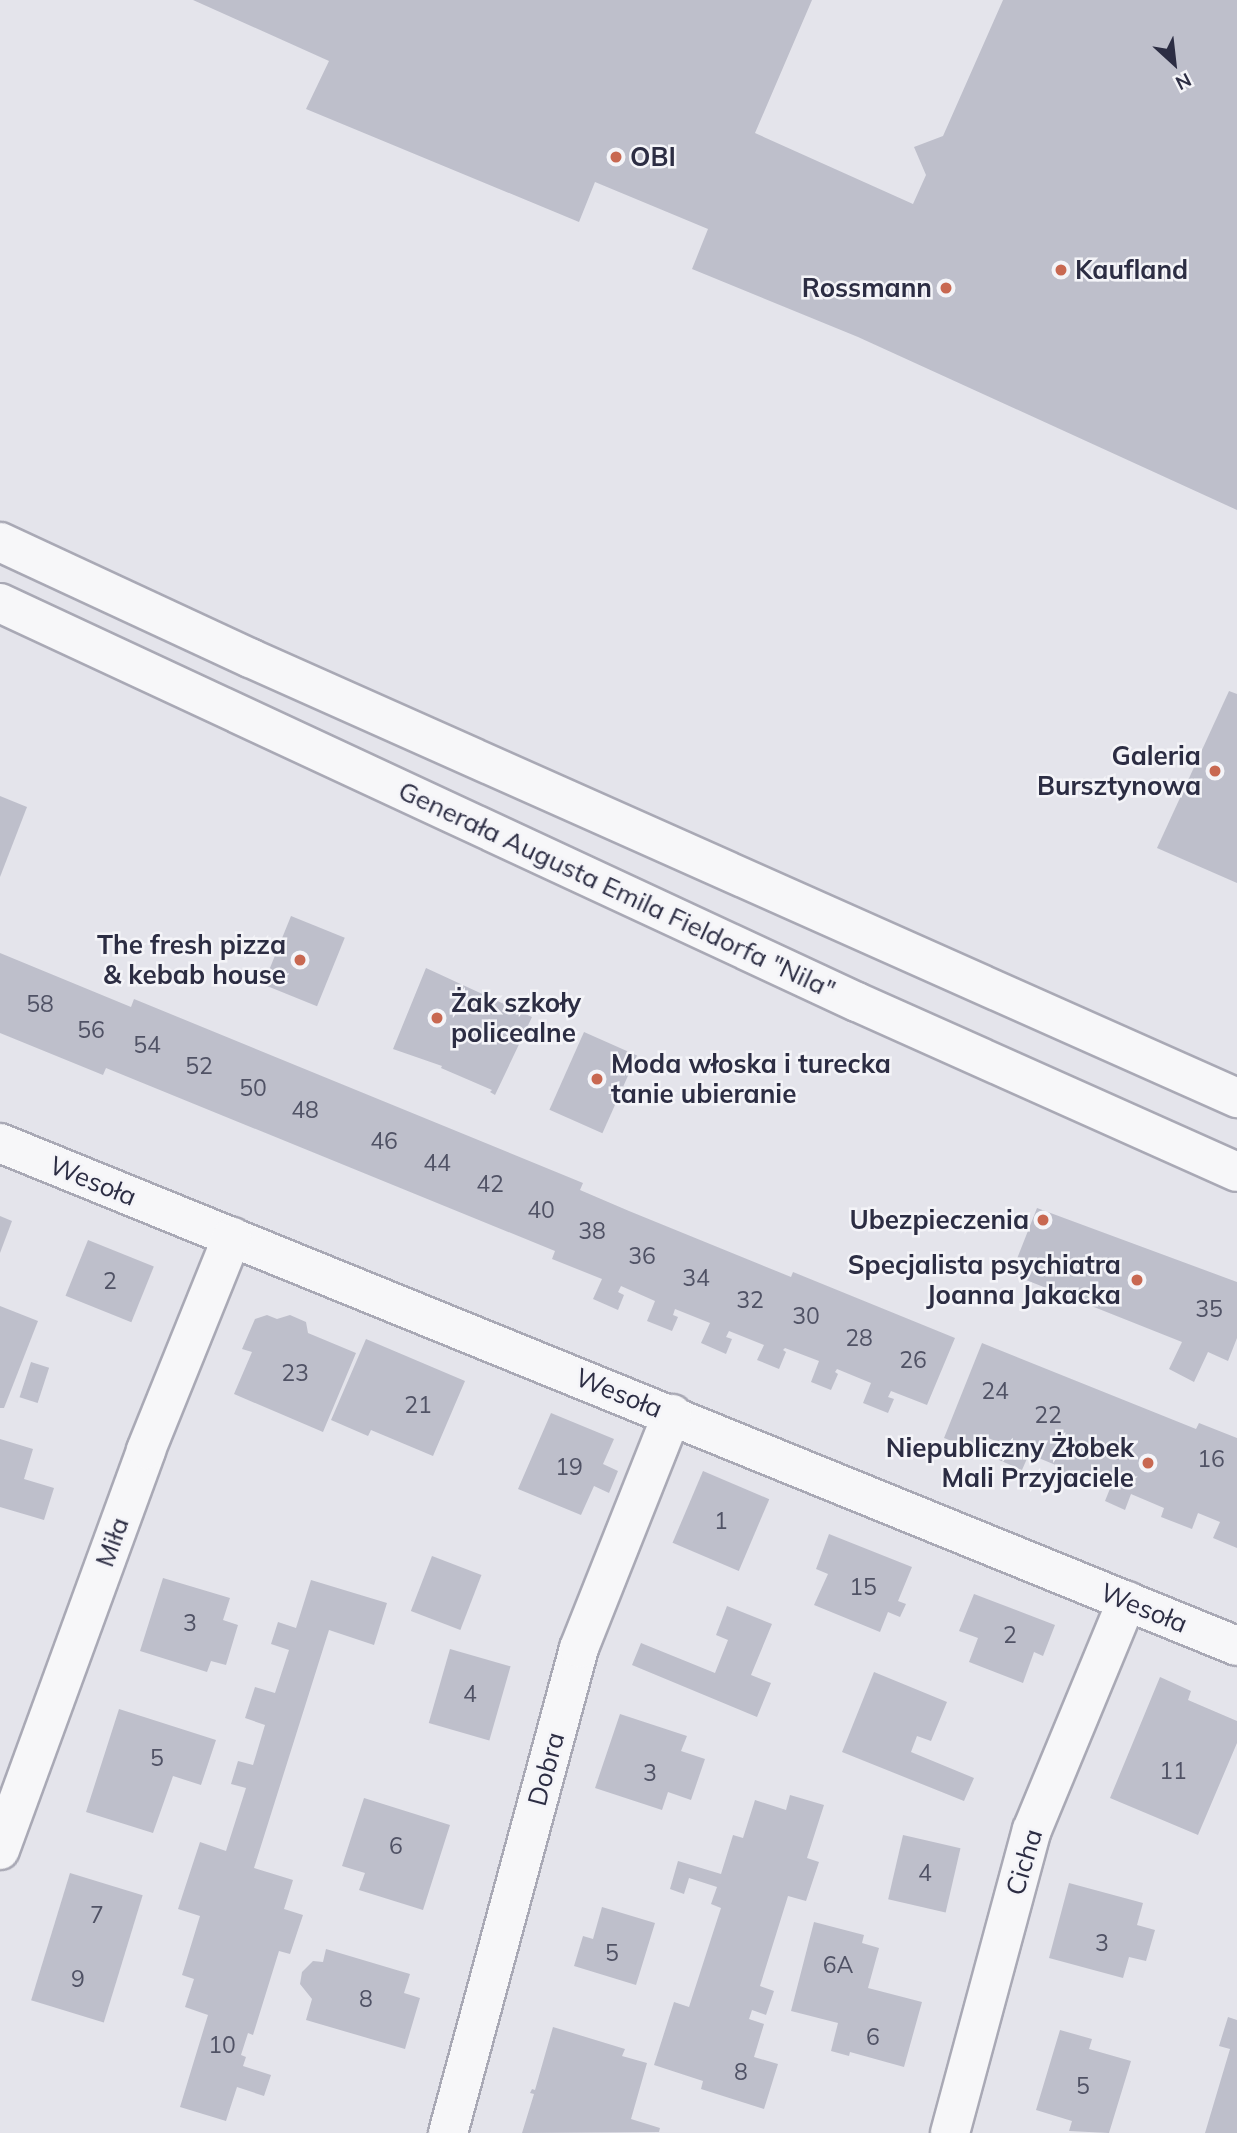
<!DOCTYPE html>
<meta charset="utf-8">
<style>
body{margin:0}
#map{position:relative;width:1237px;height:2133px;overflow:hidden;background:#e4e4eb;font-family:Mulish,sans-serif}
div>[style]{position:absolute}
.building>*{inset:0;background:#bebfcb;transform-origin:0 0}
.roads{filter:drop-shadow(2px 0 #a9a9b5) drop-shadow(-2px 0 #a9a9b5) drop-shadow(0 2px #a9a9b5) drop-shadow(0 -2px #a9a9b5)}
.minor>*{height:38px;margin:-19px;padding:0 19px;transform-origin:19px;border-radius:19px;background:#f7f7f9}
.tertiary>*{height:38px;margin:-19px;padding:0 19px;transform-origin:19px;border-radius:19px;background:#f7f7f9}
.dots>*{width:19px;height:19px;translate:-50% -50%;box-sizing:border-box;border:4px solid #f4f4f8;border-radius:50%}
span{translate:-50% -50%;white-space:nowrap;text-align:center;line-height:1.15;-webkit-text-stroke:5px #f4f4f8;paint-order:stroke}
.number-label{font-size:23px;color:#505265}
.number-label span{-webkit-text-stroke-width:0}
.poi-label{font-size:26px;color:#2c2d43;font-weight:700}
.left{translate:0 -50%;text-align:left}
.right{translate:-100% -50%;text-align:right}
.street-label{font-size:26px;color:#2c2d43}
.north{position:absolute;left:1139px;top:28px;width:70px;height:70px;-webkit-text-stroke:5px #f4f4f8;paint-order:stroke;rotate:153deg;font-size:19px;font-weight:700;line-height:28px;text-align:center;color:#2c2d43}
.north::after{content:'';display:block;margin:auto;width:24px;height:32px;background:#2c2d43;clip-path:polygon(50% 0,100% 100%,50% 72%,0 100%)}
</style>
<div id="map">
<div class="building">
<i style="clip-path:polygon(193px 0,812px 0,755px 133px,913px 204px,926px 175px,914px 147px,943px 136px,1003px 0,1237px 0,1237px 510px,858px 337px,692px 269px,708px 229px,595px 182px,579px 222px,306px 109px,329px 61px)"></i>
<i style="clip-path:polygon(1229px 691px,1237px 694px,1237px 883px,1157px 848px)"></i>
<i style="clip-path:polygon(0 796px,27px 807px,0 877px)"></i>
<i style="left:291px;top:916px;width:58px;height:74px;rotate:22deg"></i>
<i style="clip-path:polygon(0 953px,131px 1007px,134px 999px,583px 1183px,580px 1190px,629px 1211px,791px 1277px,793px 1272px,955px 1338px,927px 1405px,891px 1391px,888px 1397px,894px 1399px,888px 1413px,863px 1403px,871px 1383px,837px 1369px,835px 1372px,838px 1374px,831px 1390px,811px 1382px,819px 1361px,785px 1348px,783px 1350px,786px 1352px,779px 1369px,757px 1360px,764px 1345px,729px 1331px,726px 1337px,732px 1339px,726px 1354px,701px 1343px,710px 1323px,675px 1309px,673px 1315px,678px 1317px,672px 1331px,647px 1321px,655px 1301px,621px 1286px,618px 1292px,624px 1295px,618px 1310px,593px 1299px,602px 1279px,552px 1259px,555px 1251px,106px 1068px,103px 1075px,0 1033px)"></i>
<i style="clip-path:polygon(426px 968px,532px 1017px,495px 1095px,490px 1092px,492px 1090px,441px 1068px,442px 1066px,393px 1049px)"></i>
<i style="left:584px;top:1032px;width:58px;height:85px;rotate:24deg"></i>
<i style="clip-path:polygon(1037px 1208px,1237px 1282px,1237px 1338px,1228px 1361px,1208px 1352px,1194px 1382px,1169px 1369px,1182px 1342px,1011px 1274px)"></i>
<i style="clip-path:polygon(0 1216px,12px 1221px,0 1253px)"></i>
<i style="left:88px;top:1240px;width:71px;height:60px;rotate:22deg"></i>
<i style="clip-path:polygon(0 1306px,38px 1321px,4px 1408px,0 1408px)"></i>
<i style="clip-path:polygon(267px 1315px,277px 1319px,290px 1315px,306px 1322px,308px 1333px,356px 1353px,323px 1432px,234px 1394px,252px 1352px,242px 1349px,255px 1319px)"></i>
<i style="clip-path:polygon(366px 1339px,465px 1381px,433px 1456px,371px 1430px,368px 1436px,331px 1420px)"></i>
<i style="clip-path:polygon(982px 1343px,1196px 1429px,1199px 1423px,1237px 1438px,1237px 1548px,1213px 1538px,1220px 1522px,1198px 1513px,1192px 1529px,1161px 1517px,1164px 1508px,1131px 1494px,1125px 1510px,1105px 1501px,1111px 1486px,1083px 1474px,1077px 1490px,1053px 1480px,1058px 1466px,1029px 1454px,1022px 1470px,999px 1460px,1005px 1445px,981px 1435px,975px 1450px,944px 1438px)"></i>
<i style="left:31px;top:1362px;width:19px;height:37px;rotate:18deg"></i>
<i style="clip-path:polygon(551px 1413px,614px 1439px,603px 1464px,618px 1471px,609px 1493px,594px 1486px,581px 1515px,518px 1489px)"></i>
<i style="clip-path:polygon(0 1439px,33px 1449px,24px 1479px,54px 1488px,44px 1520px,0 1507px)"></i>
<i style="left:703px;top:1471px;width:72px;height:78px;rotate:23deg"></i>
<i style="clip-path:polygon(829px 1534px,912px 1567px,898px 1601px,906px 1604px,900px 1617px,888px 1612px,880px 1632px,814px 1605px,828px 1574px,816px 1569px)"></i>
<i style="left:432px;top:1556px;width:53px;height:59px;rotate:21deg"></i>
<i style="clip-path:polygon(163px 1578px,230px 1598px,223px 1620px,238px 1625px,226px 1665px,211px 1661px,207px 1672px,140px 1651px)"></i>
<i style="clip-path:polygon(311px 1580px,387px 1603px,374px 1645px,329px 1630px,254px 1868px,293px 1880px,284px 1909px,303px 1915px,290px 1954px,279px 1951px,253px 2035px,248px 2033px,241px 2055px,246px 2057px,243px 2066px,271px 2075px,264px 2096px,237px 2087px,226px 2121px,180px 2107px,208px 2015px,185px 2007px,194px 1979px,182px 1975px,200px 1916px,178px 1909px,200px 1842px,226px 1851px,246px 1788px,231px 1784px,238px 1761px,253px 1765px,265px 1725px,245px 1718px,255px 1687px,275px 1693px,289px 1650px,271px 1644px,278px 1622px,296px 1628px)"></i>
<i style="clip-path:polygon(974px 1594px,1055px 1625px,1043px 1656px,1034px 1652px,1023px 1683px,969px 1662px,978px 1638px,959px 1631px)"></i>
<i style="clip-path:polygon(727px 1606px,772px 1624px,751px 1675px,771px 1683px,757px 1717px,632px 1665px,641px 1643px,715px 1673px,728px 1640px,716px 1635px)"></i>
<i style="left:450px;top:1649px;width:63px;height:77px;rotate:16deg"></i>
<i style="clip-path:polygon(874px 1672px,947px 1702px,931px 1741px,917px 1736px,911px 1752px,974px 1778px,964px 1801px,842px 1752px)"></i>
<i style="clip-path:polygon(1160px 1677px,1191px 1691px,1188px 1700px,1237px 1721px,1237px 1743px,1198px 1835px,1110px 1798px)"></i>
<i style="clip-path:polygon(119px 1709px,216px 1740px,201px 1785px,173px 1776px,153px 1833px,86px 1812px)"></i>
<i style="clip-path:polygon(620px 1714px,687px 1736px,681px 1751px,705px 1759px,691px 1800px,668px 1792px,662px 1810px,595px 1788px)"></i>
<i style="clip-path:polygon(790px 1795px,824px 1805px,807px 1858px,819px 1862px,806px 1901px,788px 1896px,760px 1986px,774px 1991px,766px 2015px,752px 2010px,749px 2019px,764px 2024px,754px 2057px,778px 2064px,764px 2109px,701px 2089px,703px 2081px,654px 2065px,674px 2002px,689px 2007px,721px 1908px,711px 1904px,717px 1887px,689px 1878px,684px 1894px,670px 1889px,678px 1861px,721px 1874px,733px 1835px,743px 1838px,755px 1800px,786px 1810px)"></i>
<i style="clip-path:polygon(364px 1798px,450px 1825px,423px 1910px,359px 1890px,365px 1873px,342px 1866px)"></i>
<i style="left:903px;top:1835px;width:59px;height:66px;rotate:13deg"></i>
<i style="left:70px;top:1873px;width:76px;height:133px;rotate:17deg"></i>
<i style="clip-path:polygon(1069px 1883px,1143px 1903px,1137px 1925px,1155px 1930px,1146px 1961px,1129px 1957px,1123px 1978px,1049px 1958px)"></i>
<i style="clip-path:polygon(602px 1907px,655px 1923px,636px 1985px,574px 1966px,583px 1936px,593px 1939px)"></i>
<i style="clip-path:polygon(814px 1922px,864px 1935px,862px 1943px,879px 1948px,868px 1988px,922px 2002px,904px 2067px,850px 2052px,849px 2056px,831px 2051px,838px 2023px,791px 2011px)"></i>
<i style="clip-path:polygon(326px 1949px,410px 1974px,404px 1993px,420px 1998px,405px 2049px,306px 2020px,312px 1999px,300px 1984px,302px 1972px,313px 1961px,323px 1962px)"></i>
<i style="clip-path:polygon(1228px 2017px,1237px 2020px,1237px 2133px,1205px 2133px,1230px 2049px,1219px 2046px)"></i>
<i style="clip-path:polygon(553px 2027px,625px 2049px,622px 2056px,647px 2063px,631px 2119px,660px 2128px,659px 2132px,522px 2133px,534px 2094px,530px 2093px,532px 2089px,535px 2090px)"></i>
<i style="clip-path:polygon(1060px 2030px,1092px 2039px,1089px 2049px,1131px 2061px,1109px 2133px,1069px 2131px,1072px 2121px,1036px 2110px)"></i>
</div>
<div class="roads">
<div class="minor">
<i style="left:0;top:1143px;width:1335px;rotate:22.13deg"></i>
<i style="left:0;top:1850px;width:426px;rotate:-69.9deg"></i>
<i style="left:146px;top:1450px;width:230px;rotate:-68deg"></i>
<i style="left:448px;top:2133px;width:502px;rotate:-74.88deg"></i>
<i style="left:579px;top:1648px;width:252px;rotate:-68.3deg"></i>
<i style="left:950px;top:2133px;width:314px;rotate:-74.9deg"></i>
<i style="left:1032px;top:1830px;width:248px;rotate:-67.5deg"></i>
</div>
<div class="tertiary">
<i style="left:0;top:542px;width:276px;rotate:24.9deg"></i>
<i style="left:250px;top:658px;width:1081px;rotate:24.03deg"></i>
<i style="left:0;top:603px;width:945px;rotate:24.97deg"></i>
<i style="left:857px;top:1002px;width:416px;rotate:24.1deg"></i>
</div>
</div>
<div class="dots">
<i style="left:616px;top:157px;background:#c86851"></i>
<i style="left:1061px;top:270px;background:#c86851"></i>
<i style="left:946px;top:288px;background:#c86851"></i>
<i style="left:1215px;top:771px;background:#c86851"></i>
<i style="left:300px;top:960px;background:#c86851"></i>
<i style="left:437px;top:1018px;background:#c86851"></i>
<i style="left:597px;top:1079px;background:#c86851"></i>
<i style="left:1043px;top:1220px;background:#c86851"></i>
<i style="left:1137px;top:1280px;background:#c86851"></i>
<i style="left:1148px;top:1463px;background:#c86851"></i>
</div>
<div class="number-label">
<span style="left:40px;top:1004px">58</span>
<span style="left:91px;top:1030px">56</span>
<span style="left:147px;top:1045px">54</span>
<span style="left:199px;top:1066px">52</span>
<span style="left:253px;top:1088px">50</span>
<span style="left:305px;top:1110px">48</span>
<span style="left:384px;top:1141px">46</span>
<span style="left:437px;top:1163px">44</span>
<span style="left:490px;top:1184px">42</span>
<span style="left:541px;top:1210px">40</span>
<span style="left:592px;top:1231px">38</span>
<span style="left:642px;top:1256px">36</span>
<span style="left:696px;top:1278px">34</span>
<span style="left:110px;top:1281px">2</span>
<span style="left:750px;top:1300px">32</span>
<span style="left:1209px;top:1309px">35</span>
<span style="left:806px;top:1316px">30</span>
<span style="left:859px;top:1338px">28</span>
<span style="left:913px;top:1360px">26</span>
<span style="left:295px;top:1373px">23</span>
<span style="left:995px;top:1391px">24</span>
<span style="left:418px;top:1405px">21</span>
<span style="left:1048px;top:1415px">22</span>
<span style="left:1211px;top:1459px">16</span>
<span style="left:569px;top:1467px">19</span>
<span style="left:721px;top:1521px">1</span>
<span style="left:863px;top:1587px">15</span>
<span style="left:190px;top:1623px">3</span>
<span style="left:1010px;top:1635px">2</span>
<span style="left:470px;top:1694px">4</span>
<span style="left:157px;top:1758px">5</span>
<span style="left:1173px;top:1771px">11</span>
<span style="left:650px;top:1773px">3</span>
<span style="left:396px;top:1846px">6</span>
<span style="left:925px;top:1873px">4</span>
<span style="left:97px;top:1915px">7</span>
<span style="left:1102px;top:1943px">3</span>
<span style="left:612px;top:1953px">5</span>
<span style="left:838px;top:1965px">6A</span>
<span style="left:78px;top:1979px">9</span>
<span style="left:366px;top:1999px">8</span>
<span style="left:873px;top:2037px">6</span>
<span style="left:222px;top:2045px">10</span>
<span style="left:741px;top:2072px">8</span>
<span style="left:1083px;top:2086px">5</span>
</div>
<div class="poi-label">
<span class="left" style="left:630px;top:157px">OBI</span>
<span class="left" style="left:1075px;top:270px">Kaufland</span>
<span class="right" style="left:932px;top:288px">Rossmann</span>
<span class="right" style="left:1201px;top:771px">Galeria<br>Bursztynowa</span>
<span class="right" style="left:286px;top:960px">The fresh pizza<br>&amp; kebab house</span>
<span class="left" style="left:451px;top:1018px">Żak szkoły<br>policealne</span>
<span class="left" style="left:611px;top:1079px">Moda włoska i turecka<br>tanie ubieranie</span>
<span class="right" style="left:1029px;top:1220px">Ubezpieczenia</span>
<span class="right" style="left:1121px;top:1280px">Specjalista psychiatra<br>Joanna Jakacka</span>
<span class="right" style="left:1134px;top:1463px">Niepubliczny Żłobek<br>Mali Przyjaciele</span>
</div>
<div class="street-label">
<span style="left:617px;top:890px;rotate:25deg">Generała Augusta Emila Fieldorfa "Nila"</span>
<span style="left:93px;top:1181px;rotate:22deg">Wesoła</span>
<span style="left:619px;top:1393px;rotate:22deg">Wesoła</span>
<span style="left:112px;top:1542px;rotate:-70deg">Miła</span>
<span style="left:1144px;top:1608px;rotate:22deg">Wesoła</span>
<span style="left:546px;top:1769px;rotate:-75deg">Dobra</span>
<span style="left:1024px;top:1862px;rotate:-73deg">Cicha</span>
</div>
<div class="north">N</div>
</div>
